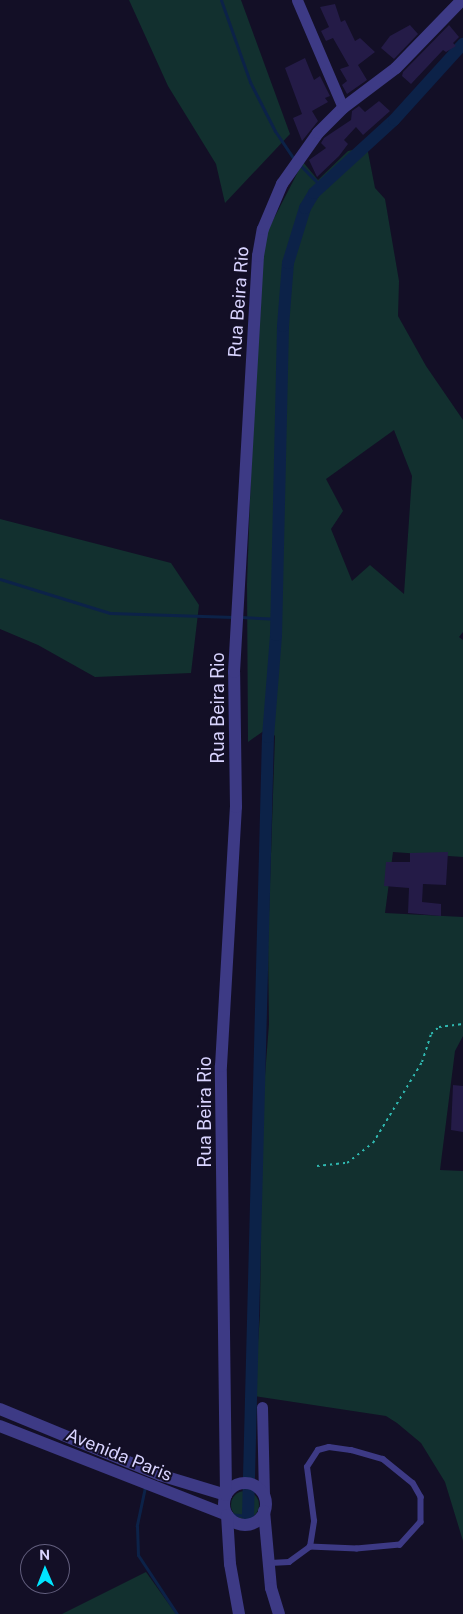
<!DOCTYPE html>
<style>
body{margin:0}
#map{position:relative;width:463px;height:1614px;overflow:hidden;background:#130f26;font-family:"Public Sans",sans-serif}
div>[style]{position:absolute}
.green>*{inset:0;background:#12302f}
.round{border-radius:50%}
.stream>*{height:3px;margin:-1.5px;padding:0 1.5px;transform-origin:1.5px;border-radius:1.5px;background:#0c2248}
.canal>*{height:12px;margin:-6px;padding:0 6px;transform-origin:6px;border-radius:6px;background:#0c2248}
.building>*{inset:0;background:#241b47}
.path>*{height:2px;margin-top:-1px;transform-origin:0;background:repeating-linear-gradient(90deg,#2fb8b0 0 2.5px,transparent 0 6.5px)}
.service>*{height:5.5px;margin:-2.75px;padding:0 2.75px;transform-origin:2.75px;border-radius:2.75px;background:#3d3a85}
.minor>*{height:11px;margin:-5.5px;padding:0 5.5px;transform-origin:5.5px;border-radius:5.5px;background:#3d3a85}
.tertiary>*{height:12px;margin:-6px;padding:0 6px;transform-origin:6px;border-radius:6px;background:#3d3a85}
.tertiary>.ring{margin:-6px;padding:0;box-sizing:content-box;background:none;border:12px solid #3d3a85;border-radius:50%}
span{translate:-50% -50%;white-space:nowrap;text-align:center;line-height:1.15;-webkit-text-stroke:4px #130f26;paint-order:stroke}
.street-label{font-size:18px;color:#d9d4ff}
.north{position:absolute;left:20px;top:1544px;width:50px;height:50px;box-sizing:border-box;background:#130f26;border:1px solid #625e7d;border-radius:50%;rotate:359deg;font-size:14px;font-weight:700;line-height:20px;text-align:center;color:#d9d4ff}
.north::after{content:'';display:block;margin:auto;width:18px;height:22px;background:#00e5ff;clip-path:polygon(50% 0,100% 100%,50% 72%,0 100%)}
</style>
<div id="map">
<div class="green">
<i style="clip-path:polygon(129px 0,241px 0,290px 134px,225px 203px,216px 164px,168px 86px)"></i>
<i style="clip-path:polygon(evenodd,367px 147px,375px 188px,385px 199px,399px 281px,398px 316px,426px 366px,463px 420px,463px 632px,459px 637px,463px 640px,463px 857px,393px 852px,385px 913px,463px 917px,463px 1036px,455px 1051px,440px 1170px,463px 1171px,463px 1541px,445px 1482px,421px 1443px,397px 1423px,386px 1416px,254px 1396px,260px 1315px,262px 1114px,269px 1024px,268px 943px,275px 736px,271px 731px,265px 734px,265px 730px,248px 742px,247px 584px,258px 277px,268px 230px,303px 162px,318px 180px,348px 151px,367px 147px,394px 430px,412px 476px,404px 594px,370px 565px,352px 581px,331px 529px,343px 511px,326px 479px,394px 430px)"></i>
<i style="clip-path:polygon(0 519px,171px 563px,199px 605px,191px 673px,95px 677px,38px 645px,0 629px)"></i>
<i class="round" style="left:231px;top:1491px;width:28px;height:28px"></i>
<i style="clip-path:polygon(146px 1572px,176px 1614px,62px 1614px)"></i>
</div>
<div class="stream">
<i style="left:221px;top:0;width:87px;rotate:70.5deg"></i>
<i style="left:250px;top:82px;width:55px;rotate:63deg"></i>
<i style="left:275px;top:131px;width:34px;rotate:56deg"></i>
<i style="left:299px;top:164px;width:31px;rotate:45deg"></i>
<i style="left:0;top:579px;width:115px;rotate:17.2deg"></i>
<i style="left:110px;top:613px;width:124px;rotate:1.8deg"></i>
<i style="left:241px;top:617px;width:35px;rotate:3deg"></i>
<i style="left:145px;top:1487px;width:40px;rotate:102deg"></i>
<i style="left:137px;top:1526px;width:29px;rotate:88deg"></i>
<i style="left:138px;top:1555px;width:71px;rotate:56.5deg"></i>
<i style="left:229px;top:1514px;width:19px;rotate:6deg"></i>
</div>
<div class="canal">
<i style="left:248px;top:1516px;width:779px;rotate:-88.53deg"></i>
<i style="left:268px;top:737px;width:102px;rotate:-85.5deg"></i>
<i style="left:276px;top:635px;width:309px;rotate:-88.7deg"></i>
<i style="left:283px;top:326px;width:63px;rotate:-85.5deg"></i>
<i style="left:288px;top:263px;width:58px;rotate:-72.8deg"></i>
<i style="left:305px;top:208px;width:17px;rotate:-59deg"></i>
<i style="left:314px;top:193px;width:108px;rotate:-42.4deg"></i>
<i style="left:394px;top:120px;width:103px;rotate:-47.8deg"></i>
</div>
<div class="building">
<i style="clip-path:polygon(335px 4px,341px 22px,345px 20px,355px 41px,360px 38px,375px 52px,358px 65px,367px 80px,347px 94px,342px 85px,347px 81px,340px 69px,349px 66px,333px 38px,326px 41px,321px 31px,329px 27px,320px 7px)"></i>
<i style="clip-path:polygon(410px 25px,418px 34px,394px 59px,381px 48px,390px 36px)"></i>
<i style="clip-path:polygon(449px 25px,459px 37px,453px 43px,456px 46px,446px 52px,443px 50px,411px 84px,402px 76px,403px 72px)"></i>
<i style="clip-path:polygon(305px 58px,314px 80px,320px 76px,330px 96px,325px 98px,328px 102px,312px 111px,318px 121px,302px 141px,293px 118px,302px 114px,285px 68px)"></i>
<i style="clip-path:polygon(379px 101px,390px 111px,363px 135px,356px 127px,344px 140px,348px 144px,339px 156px,317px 177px,309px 160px,326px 148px,321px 143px,324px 138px,351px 120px,352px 111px,359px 106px,365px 112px)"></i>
<i style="clip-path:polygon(448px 852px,446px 885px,423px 884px,422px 902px,441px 904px,441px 916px,408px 913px,409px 888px,384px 886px,386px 862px,410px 862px,410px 853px)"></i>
<i style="clip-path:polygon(453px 1085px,463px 1086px,463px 1132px,451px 1130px)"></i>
</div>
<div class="path">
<i style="left:317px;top:1166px;width:30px;rotate:-6deg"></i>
<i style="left:347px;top:1163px;width:33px;rotate:-38deg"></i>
<i style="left:373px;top:1143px;width:95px;rotate:-58.8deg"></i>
<i style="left:422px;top:1062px;width:29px;rotate:-72deg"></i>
<i style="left:431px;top:1034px;width:11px;rotate:-41deg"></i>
<i style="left:439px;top:1027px;width:24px;rotate:-7deg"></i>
</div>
<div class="service">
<i style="left:270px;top:1563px;width:19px;rotate:-3deg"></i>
<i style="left:289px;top:1562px;width:26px;rotate:-36deg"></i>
<i style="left:310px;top:1547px;width:26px;rotate:-81deg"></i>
<i style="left:314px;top:1521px;width:54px;rotate:-97.4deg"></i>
<i style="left:307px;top:1467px;width:20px;rotate:-57deg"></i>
<i style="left:318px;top:1450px;width:11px;rotate:-15deg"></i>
<i style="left:329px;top:1447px;width:22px;rotate:8deg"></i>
<i style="left:351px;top:1450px;width:33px;rotate:16deg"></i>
<i style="left:383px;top:1459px;width:38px;rotate:39deg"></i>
<i style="left:413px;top:1483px;width:16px;rotate:60deg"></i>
<i style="left:421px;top:1497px;width:25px;rotate:90deg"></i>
<i style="left:421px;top:1522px;width:31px;rotate:132deg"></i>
<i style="left:400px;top:1545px;width:43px;rotate:174.7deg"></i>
<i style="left:357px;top:1549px;width:47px;rotate:-177.6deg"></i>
</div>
<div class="minor">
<i style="left:297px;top:0;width:117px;rotate:66.9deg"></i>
<i style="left:262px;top:1407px;width:89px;rotate:88.7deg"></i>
</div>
<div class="tertiary">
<i style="left:0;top:1409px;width:173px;rotate:22.4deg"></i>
<i style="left:160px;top:1475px;width:69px;rotate:16.9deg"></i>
<i style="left:0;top:1426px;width:244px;rotate:21.4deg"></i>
<i class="ring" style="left:224px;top:1483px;width:30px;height:30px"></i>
<i style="left:226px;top:1495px;width:429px;rotate:-90.7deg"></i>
<i style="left:221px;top:1066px;width:259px;rotate:-86.7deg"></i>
<i style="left:236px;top:807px;width:135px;rotate:-90.8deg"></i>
<i style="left:234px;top:672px;width:417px;rotate:-86.7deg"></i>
<i style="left:258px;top:256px;width:27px;rotate:-80deg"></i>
<i style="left:263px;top:229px;width:49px;rotate:-67.1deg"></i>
<i style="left:282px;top:184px;width:62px;rotate:-54.8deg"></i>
<i style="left:318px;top:133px;width:35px;rotate:-45deg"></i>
<i style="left:343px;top:108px;width:66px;rotate:-37deg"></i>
<i style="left:396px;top:68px;width:95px;rotate:-45.9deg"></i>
<i style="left:264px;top:1511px;width:77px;rotate:84.8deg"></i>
<i style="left:271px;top:1588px;width:27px;rotate:73deg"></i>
<i style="left:227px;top:1515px;width:49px;rotate:86.5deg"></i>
<i style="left:230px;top:1564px;width:51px;rotate:79.8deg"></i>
</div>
<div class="street-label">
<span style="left:239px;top:302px;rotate:-86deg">Rua Beira Rio</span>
<span style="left:218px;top:708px;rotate:-90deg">Rua Beira Rio</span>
<span style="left:205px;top:1112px;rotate:-90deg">Rua Beira Rio</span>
<span style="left:119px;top:1455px;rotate:22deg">Avenida Paris</span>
</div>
<div class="north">N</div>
</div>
